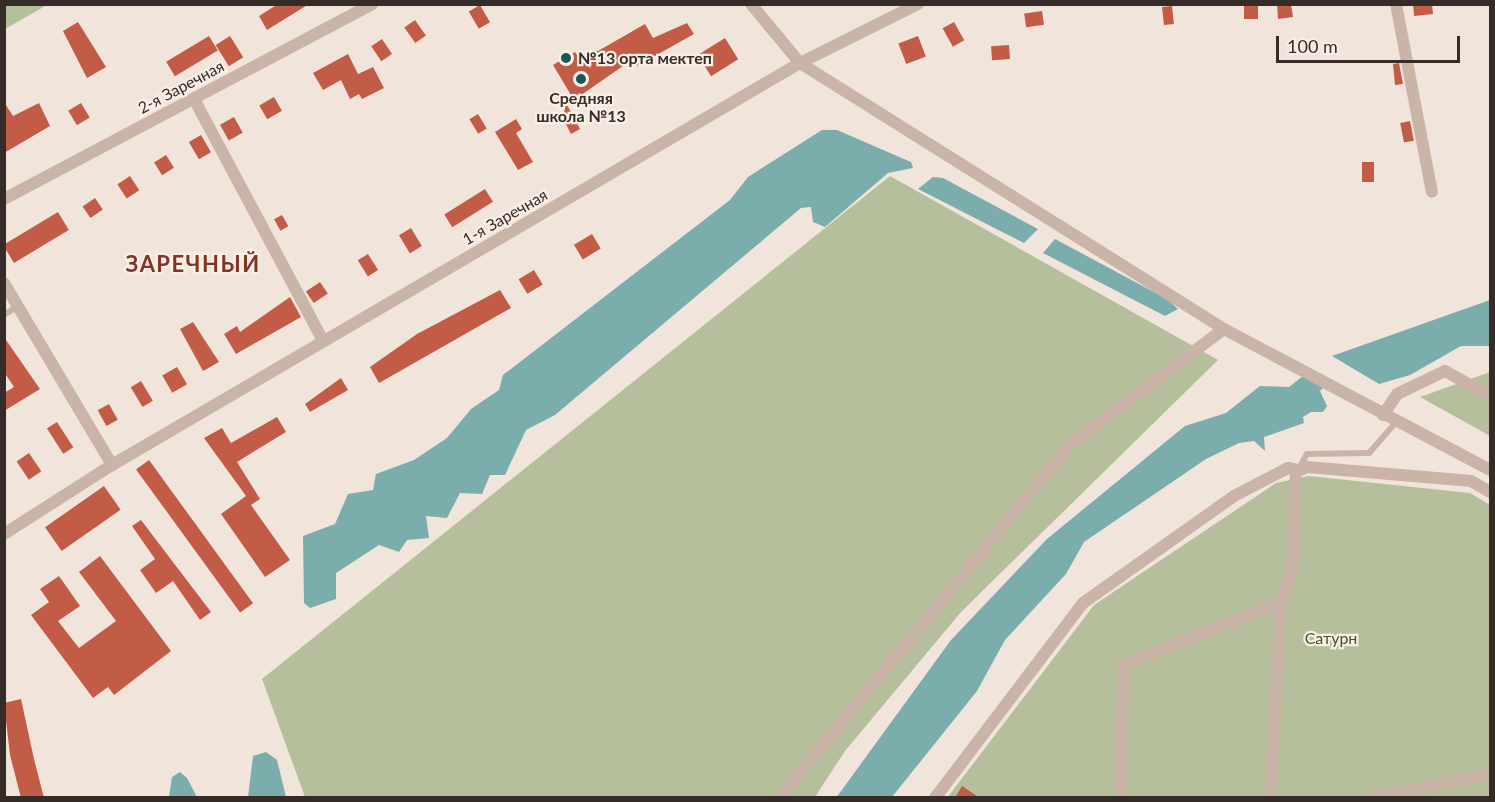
<!DOCTYPE html>
<meta charset="utf-8">
<style>
body{margin:0}
#map{position:relative;width:1495px;height:802px;overflow:hidden;background:#f1e5db;font-family:Lato,sans-serif}
div>[style]{position:absolute}
.green>*{inset:0;background:#b6bf9b}
.water>*{inset:0;background:#7aadac}
.building>*{inset:0;background:#c35c47;transform-origin:0 0}
.service>*{height:6px;margin:-3px;padding:0 3px;transform-origin:3px;border-radius:3px;background:#c9b4a7}
.minor>*{height:12px;margin:-6px;padding:0 6px;transform-origin:6px;border-radius:6px;background:#c9b4a7}
.dots>*{width:16px;height:16px;translate:-50% -50%;box-sizing:border-box;border:3px solid #f9efe7;border-radius:50%}
span{translate:-50% -50%;white-space:nowrap;text-align:center;line-height:1.15;-webkit-text-stroke:4.5px #f9efe7;paint-order:stroke}
.poi-label{font-size:16px;color:#352b27;font-weight:700}
.left{translate:0 -50%;text-align:left}
.street-label{font-size:16px;color:#352b27}
.park-label{font-size:16px;color:#47532c}
.district-label{font-size:22px;color:#823322;font-weight:700;letter-spacing:1.5px}
.frame{position:absolute;inset:0;border:6px solid #352b27;pointer-events:none}
.scale{position:absolute;left:1276px;top:36px;width:184px;height:27px;box-sizing:border-box;border:3px solid #352b27;border-top:0;padding-left:8px;font-size:18px;line-height:21px;white-space:nowrap;color:#352b27;-webkit-text-stroke:4px #f9efe7;paint-order:stroke}
</style>
<div id="map">
<div class="green">
<i style="clip-path:polygon(5px 4px,47px 4px,47px 5px,5px 29px)"></i>
<i style="clip-path:polygon(890px 176px,1218px 360px,961px 612px,845px 751px,815px 797px,305px 797px,262px 679px)"></i>
<i style="clip-path:polygon(1490px 372px,1490px 436px,1420px 397px)"></i>
<i style="clip-path:polygon(1309px 476px,1470px 493px,1490px 505px,1490px 797px,947px 798px,1094px 605px,1276px 483px)"></i>
</div>
<div class="water">
<i style="clip-path:polygon(822px 130px,837px 130px,911px 162px,913px 168px,888px 173px,825px 227px,813px 222px,811px 207px,801px 208px,555px 415px,526px 430px,505px 475px,490px 475px,482px 494px,460px 493px,447px 518px,426px 516px,429px 538px,407px 540px,399px 552px,379px 545px,336px 573px,336px 599px,310px 608px,304px 603px,303px 536px,335px 524px,348px 494px,373px 490px,376px 474px,414px 460px,447px 438px,471px 409px,499px 390px,503px 375px,730px 200px,748px 177px)"></i>
<i style="clip-path:polygon(933px 177px,943px 178px,1038px 229px,1024px 243px,918px 189px)"></i>
<i style="clip-path:polygon(1055px 239px,1167px 299px,1178px 309px,1165px 316px,1043px 253px)"></i>
<i style="clip-path:polygon(1490px 300px,1490px 346px,1461px 346px,1410px 375px,1379px 384px,1332px 356px)"></i>
<i style="clip-path:polygon(1303px 376px,1324px 387px,1320px 391px,1327px 406px,1323px 412px,1311px 412px,1303px 417px,1304px 423px,1264px 437px,1265px 451px,1254px 441px,1239px 443px,1206px 459px,1084px 542px,1066px 574px,1005px 640px,977px 691px,892px 797px,836px 798px,951px 640px,1047px 539px,1185px 426px,1226px 413px,1260px 386px,1289px 387px)"></i>
<i style="clip-path:polygon(266px 752px,277px 760px,286px 797px,248px 797px,253px 756px)"></i>
<i style="clip-path:polygon(180px 772px,187px 778px,197px 797px,169px 797px,172px 777px)"></i>
</div>
<div class="building">
<i style="clip-path:polygon(278px 4px,309px 4px,267px 30px,259px 16px)"></i>
<i style="left:1244px;top:4px;width:14px;height:15px"></i>
<i style="clip-path:polygon(1277px 4px,1291px 4px,1293px 17px,1278px 19px)"></i>
<i style="clip-path:polygon(1413px 4px,1432px 4px,1433px 14px,1414px 16px)"></i>
<i style="left:480px;top:5px;width:20px;height:13px;rotate:60deg"></i>
<i style="left:1172px;top:6px;width:18px;height:10px;rotate:84deg"></i>
<i style="left:1042px;top:11px;width:14px;height:18px;rotate:82deg"></i>
<i style="left:415px;top:20px;width:19px;height:13px;rotate:55deg"></i>
<i style="clip-path:polygon(78px 22px,106px 67px,87px 78px,63px 31px)"></i>
<i style="left:954px;top:22px;width:21px;height:13px;rotate:61deg"></i>
<i style="clip-path:polygon(687px 23px,694px 34px,637px 66px,633px 59px,574px 100px,553px 65px,575px 52px,579px 59px,598px 51px,645px 24px,653px 38px)"></i>
<i style="left:209px;top:36px;width:17px;height:50px;rotate:59deg"></i>
<i style="left:230px;top:36px;width:25px;height:17px;rotate:58deg"></i>
<i style="left:918px;top:36px;width:22px;height:21px;rotate:69deg"></i>
<i style="left:725px;top:38px;width:25px;height:32px;rotate:58deg"></i>
<i style="left:382px;top:39px;width:18px;height:13px;rotate:56deg"></i>
<i style="left:1009px;top:45px;width:14px;height:18px;rotate:86deg"></i>
<i style="clip-path:polygon(348px 54px,358px 74px,373px 67px,384px 88px,362px 99px,359px 94px,350px 99px,341px 80px,323px 90px,313px 73px)"></i>
<i style="clip-path:polygon(1399px 63px,1403px 84px,1395px 85px,1393px 64px)"></i>
<i style="left:274px;top:97px;width:16px;height:17px;rotate:60deg"></i>
<i style="clip-path:polygon(4px 102px,13px 116px,39px 103px,50px 126px,4px 153px)"></i>
<i style="left:81px;top:103px;width:17px;height:15px;rotate:59deg"></i>
<i style="clip-path:polygon(566px 103px,580px 129px,571px 134px,563px 118px)"></i>
<i style="left:478px;top:114px;width:17px;height:10px;rotate:59deg"></i>
<i style="left:234px;top:117px;width:18px;height:16px;rotate:61deg"></i>
<i style="clip-path:polygon(516px 119px,522px 129px,516px 133px,533px 162px,518px 170px,495px 132px)"></i>
<i style="left:1410px;top:121px;width:20px;height:10px;rotate:79deg"></i>
<i style="left:201px;top:135px;width:20px;height:14px;rotate:60deg"></i>
<i style="left:166px;top:155px;width:15px;height:14px;rotate:58deg"></i>
<i style="left:1362px;top:162px;width:12px;height:20px"></i>
<i style="left:130px;top:176px;width:17px;height:15px;rotate:57deg"></i>
<i style="left:485px;top:189px;width:15px;height:48px;rotate:58deg"></i>
<i style="left:95px;top:198px;width:14px;height:15px;rotate:56deg"></i>
<i style="left:58px;top:212px;width:21px;height:64px;rotate:59deg"></i>
<i style="left:282px;top:215px;width:13px;height:9px;rotate:61deg"></i>
<i style="left:411px;top:228px;width:21px;height:14px;rotate:59deg"></i>
<i style="left:592px;top:234px;width:17px;height:21px;rotate:59deg"></i>
<i style="left:368px;top:254px;width:19px;height:12px;rotate:58deg"></i>
<i style="left:534px;top:270px;width:17px;height:18px;rotate:59deg"></i>
<i style="left:320px;top:282px;width:14px;height:17px;rotate:56deg"></i>
<i style="clip-path:polygon(500px 290px,511px 308px,379px 383px,370px 367px,417px 334px)"></i>
<i style="clip-path:polygon(290px 297px,301px 317px,236px 354px,224px 334px,237px 326px,240px 332px)"></i>
<i style="clip-path:polygon(193px 322px,219px 362px,203px 371px,180px 329px)"></i>
<i style="clip-path:polygon(4px 337px,40px 389px,4px 411px,4px 393px,14px 387px,4px 372px)"></i>
<i style="left:177px;top:367px;width:20px;height:17px;rotate:60deg"></i>
<i style="clip-path:polygon(341px 378px,348px 390px,310px 412px,305px 404px)"></i>
<i style="left:141px;top:381px;width:23px;height:12px;rotate:59deg"></i>
<i style="left:109px;top:404px;width:18px;height:13px;rotate:61deg"></i>
<i style="clip-path:polygon(277px 417px,286px 432px,237px 462px,260px 499px,251px 505px,290px 560px,265px 577px,221px 514px,246px 496px,204px 438px,222px 428px,231px 443px)"></i>
<i style="left:57px;top:422px;width:30px;height:12px;rotate:57deg"></i>
<i style="left:29px;top:453px;width:22px;height:15px;rotate:56deg"></i>
<i style="left:149px;top:460px;width:177px;height:16px;rotate:54deg"></i>
<i style="left:104px;top:486px;width:29px;height:72px;rotate:55deg"></i>
<i style="clip-path:polygon(141px 520px,211px 612px,200px 620px,173px 581px,156px 593px,140px 570px,155px 559px,132px 526px)"></i>
<i style="clip-path:polygon(100px 556px,171px 651px,114px 695px,108px 687px,93px 698px,31px 615px,49px 602px,40px 589px,59px 576px,80px 606px,58px 621px,79px 648px,116px 621px,79px 572px)"></i>
<i style="clip-path:polygon(21px 699px,34px 759px,44px 798px,21px 798px,10px 755px,4px 703px)"></i>
<i style="clip-path:polygon(962px 786px,980px 798px,955px 798px)"></i>
</div>
<div class="service">
<i style="left:4px;top:315px;width:17px;rotate:-33deg"></i>
<i style="left:1298px;top:470px;width:18px;rotate:-61deg"></i>
<i style="left:1307px;top:454px;width:62px;rotate:-0.9deg"></i>
<i style="left:1369px;top:453px;width:43px;rotate:-48.8deg"></i>
</div>
<div class="minor">
<i style="left:751px;top:4px;width:77px;rotate:50.3deg"></i>
<i style="left:800px;top:63px;width:501px;rotate:32.1deg"></i>
<i style="left:1224px;top:329px;width:301px;rotate:27.9deg"></i>
<i style="left:1396px;top:4px;width:191px;rotate:79.2deg"></i>
<i style="left:194px;top:99px;width:274px;rotate:61.9deg"></i>
<i style="left:4px;top:199px;width:417px;rotate:-27.9deg"></i>
<i style="left:4px;top:283px;width:212px;rotate:59.3deg"></i>
<i style="left:1383px;top:415px;width:25px;rotate:-56deg"></i>
<i style="left:1397px;top:394px;width:53px;rotate:-25.6deg"></i>
<i style="left:1445px;top:371px;width:51px;rotate:29.1deg"></i>
<i style="left:4px;top:534px;width:128px;rotate:-32.6deg"></i>
<i style="left:112px;top:465px;width:797px;rotate:-30.3deg"></i>
<i style="left:800px;top:63px;width:132px;rotate:-26.6deg"></i>
<i style="left:779px;top:798px;width:460px;rotate:-50.5deg"></i>
<i style="left:1072px;top:443px;width:190px;rotate:-36.9deg"></i>
<i style="left:935px;top:798px;width:245px;rotate:-52.8deg"></i>
<i style="left:1083px;top:603px;width:185px;rotate:-35.3deg"></i>
<i style="left:1234px;top:496px;width:61px;rotate:-27.4deg"></i>
<i style="left:1288px;top:468px;width:10px;rotate:11deg"></i>
<i style="left:1121px;top:798px;width:133px;rotate:-89.1deg"></i>
<i style="left:1123px;top:665px;width:170px;rotate:-21.7deg"></i>
<i style="left:1270px;top:798px;width:196px;rotate:-86.8deg"></i>
<i style="left:1281px;top:602px;width:30px;rotate:-69deg"></i>
<i style="left:1292px;top:574px;width:102px;rotate:-87.8deg"></i>
<i style="left:1296px;top:472px;width:12px;rotate:-24deg"></i>
<i style="left:1307px;top:467px;width:165px;rotate:4.9deg"></i>
<i style="left:1471px;top:481px;width:22px;rotate:30deg"></i>
<i style="left:1368px;top:798px;width:124px;rotate:-10.7deg"></i>
</div>
<div class="dots">
<i style="left:566px;top:58px;background:#1e5555"></i>
<i style="left:581px;top:79px;background:#1e5555"></i>
</div>
<div class="poi-label">
<span class="left" style="left:578px;top:58px">№13 орта мектеп</span>
<span style="left:581px;top:107px">Средняя<br>школа №13</span>
</div>
<div class="street-label">
<span style="left:181px;top:87px;rotate:-28deg">2-я Заречная</span>
<span style="left:505px;top:217px;rotate:-30deg">1-я Заречная</span>
</div>
<div class="park-label">
<span style="left:1331px;top:638px">Сатурн</span>
</div>
<div class="district-label">
<span style="left:193px;top:264px">ЗАРЕЧНЫЙ</span>
</div>
<div class="frame"></div>
<div class="scale">100 m</div>
</div>
